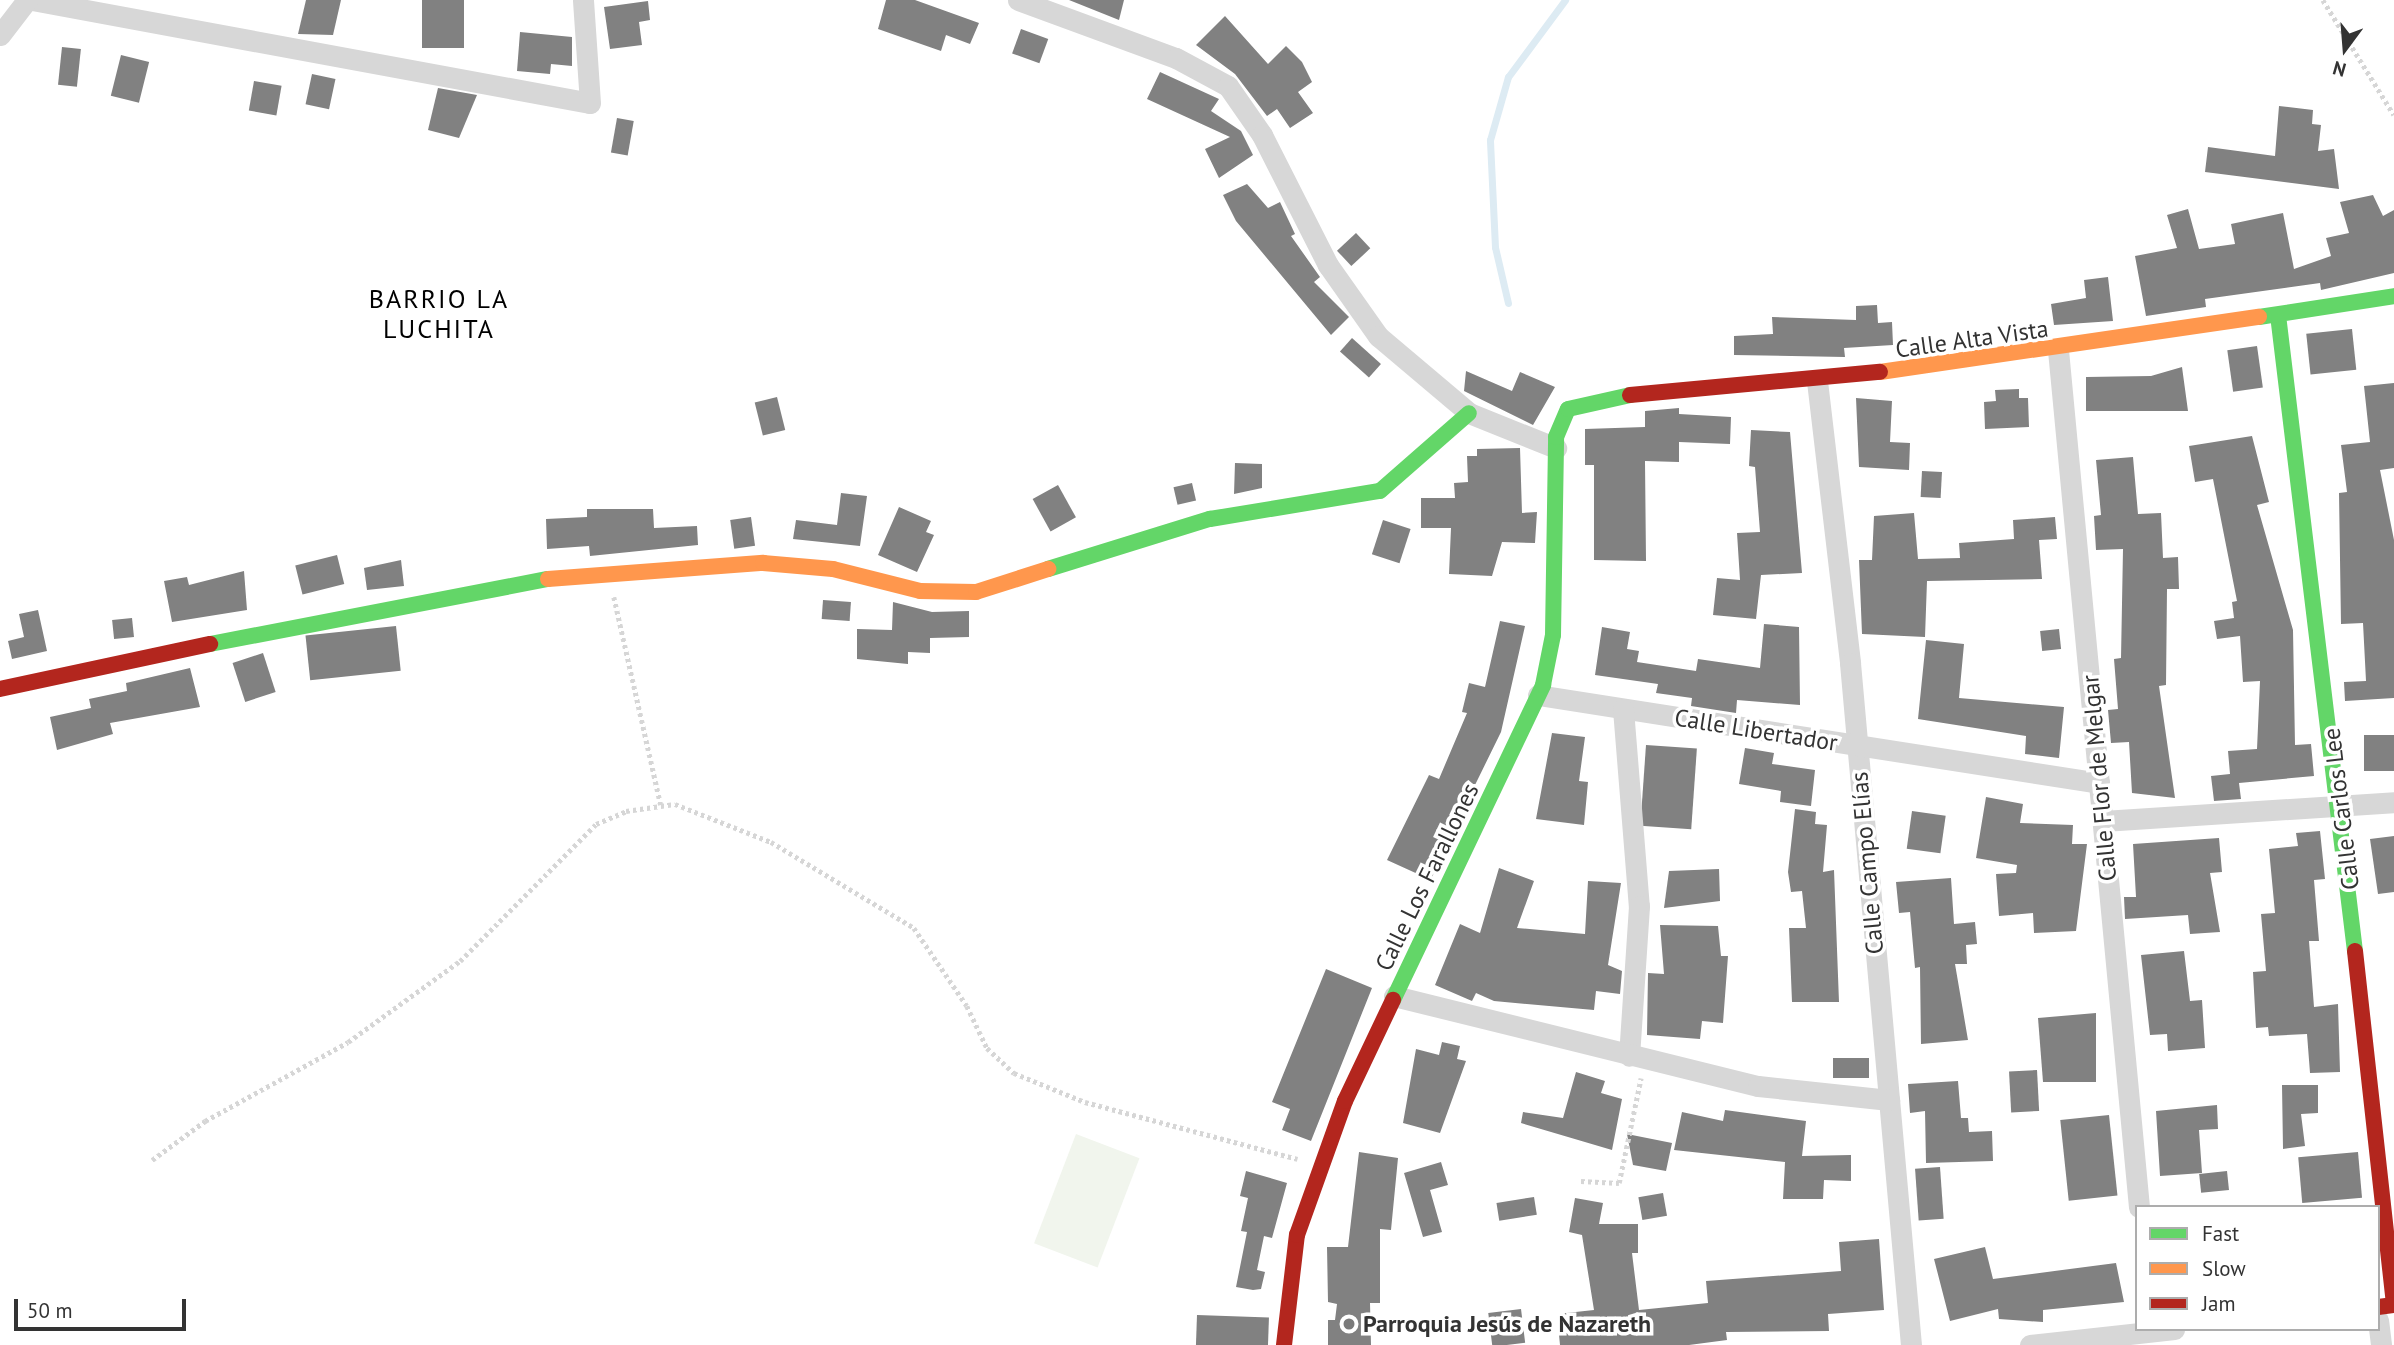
<!DOCTYPE html>
<meta charset="utf-8">
<style>
body{margin:0}
#map{position:relative;width:2394px;height:1345px;overflow:hidden;background:#fff;font-family:"PT Sans",sans-serif}
div>[style]{position:absolute}
.green>*{inset:0;background:#f1f5ed;transform-origin:0 0}
.stream>*{height:7px;margin:-3.5px;padding:0 3.5px;transform-origin:3.5px;border-radius:3.5px;background:#ddebf3}
.building>*{inset:0;background:#818181;transform-origin:0 0}
.path>*{height:4.5px;margin-top:-2.25px;transform-origin:0;background:repeating-linear-gradient(90deg,#d6d6d6 0 3.5px,transparent 0 7px)}
.street>*{height:21px;margin:-10.5px;padding:0 10.5px;transform-origin:10.5px;border-radius:10.5px;background:#d7d7d7}
.fast>*{height:16px;margin:-8px;padding:0 8px;transform-origin:8px;border-radius:8px;background:#63d668}
.slow>*{height:16px;margin:-8px;padding:0 8px;transform-origin:8px;border-radius:8px;background:#ff974d}
.jam>*{height:16px;margin:-8px;padding:0 8px;transform-origin:8px;border-radius:8px;background:#b3261e}
.dots>*{width:19px;height:19px;translate:-50% -50%;box-sizing:border-box;border:4px solid #fff;border-radius:50%}
span{translate:-50% -50%;white-space:nowrap;text-align:center;line-height:1.15;-webkit-text-stroke:7px #fff;paint-order:stroke}
.street-label{font-size:24px;color:#333}
.poi-label{font-size:24px;color:#333;font-weight:700}
.left{translate:0 -50%;text-align:left}
.neighbourhood-label{font-size:26px;color:#000;letter-spacing:2px}
.legend{position:absolute;left:2135px;top:1205px;width:245px;height:126px;box-sizing:border-box;background:#fff;border:2px solid #adadad;margin:0;padding:9px 12px;list-style:none;font-size:21px;color:#333}
.legend li{display:flex;align-items:center;gap:14px;height:35px}
.legend b{width:35px;border:2px solid #adadad}
.north{position:absolute;left:2310px;top:14px;width:70px;height:70px;-webkit-text-stroke:5px #fff;paint-order:stroke;rotate:196deg;font-size:19px;font-weight:700;line-height:28px;text-align:center;color:#333}
.north::after{content:'';display:block;margin:auto;width:24px;height:32px;background:#333;clip-path:polygon(50% 0,100% 100%,50% 72%,0 100%)}
.scale{position:absolute;left:14px;top:1299px;width:172px;height:32px;box-sizing:border-box;border:4px solid #333;border-top:0;padding-left:9px;font-size:21px;line-height:24px;white-space:nowrap;color:#333;-webkit-text-stroke:5px #fff;paint-order:stroke}
</style>
<div id="map">
<div class="green">
<i style="left:1076px;top:1134px;width:68px;height:117px;rotate:21deg"></i>
</div>
<div class="stream">
<i style="left:1508px;top:303px;width:57px;rotate:-103.1deg"></i>
<i style="left:1495px;top:247px;width:107px;rotate:-92.7deg"></i>
<i style="left:1490px;top:140px;width:66px;rotate:-74.1deg"></i>
<i style="left:1508px;top:77px;width:96px;rotate:-53.5deg"></i>
</div>
<div class="building">
<i style="clip-path:polygon(306px 0,341px 0,333px 35px,298px 34px)"></i>
<i style="left:422px;top:0;width:42px;height:48px"></i>
<i style="clip-path:polygon(886px 0,915px 0,979px 23px,970px 44px,946px 35px,941px 51px,878px 29px)"></i>
<i style="clip-path:polygon(1069px 0,1124px 0,1119px 20px)"></i>
<i style="clip-path:polygon(648px 1px,650px 20px,639px 22px,642px 45px,610px 49px,604px 7px)"></i>
<i style="clip-path:polygon(1225px 16px,1268px 64px,1286px 46px,1302px 62px,1312px 82px,1298px 92px,1313px 113px,1290px 128px,1277px 109px,1267px 116px,1235px 74px,1196px 45px)"></i>
<i style="left:1021px;top:29px;width:29px;height:26px;rotate:20deg"></i>
<i style="clip-path:polygon(520px 32px,572px 37px,572px 66px,551px 64px,550px 74px,517px 71px)"></i>
<i style="left:62px;top:47px;width:19px;height:38px;rotate:6deg"></i>
<i style="left:121px;top:55px;width:29px;height:42px;rotate:14deg"></i>
<i style="clip-path:polygon(1160px 72px,1219px 99px,1211px 111px,1241px 131px,1253px 155px,1219px 178px,1205px 149px,1230px 137px,1147px 99px)"></i>
<i style="left:312px;top:74px;width:24px;height:31px;rotate:12deg"></i>
<i style="left:254px;top:81px;width:28px;height:30px;rotate:10deg"></i>
<i style="clip-path:polygon(438px 88px,477px 95px,459px 138px,428px 130px)"></i>
<i style="clip-path:polygon(2279px 106px,2313px 110px,2312px 124px,2321px 125px,2318px 151px,2334px 149px,2339px 189px,2205px 172px,2208px 147px,2275px 156px)"></i>
<i style="left:617px;top:118px;width:17px;height:35px;rotate:10deg"></i>
<i style="clip-path:polygon(1247px 184px,1268px 208px,1280px 202px,1295px 234px,1291px 236px,1320px 277px,1314px 282px,1349px 317px,1331px 335px,1236px 221px,1223px 195px)"></i>
<i style="clip-path:polygon(2373px 195px,2383px 216px,2394px 210px,2394px 273px,2321px 290px,2320px 283px,2205px 299px,2206px 307px,2146px 316px,2135px 256px,2177px 248px,2167px 215px,2188px 209px,2199px 249px,2235px 244px,2231px 224px,2283px 213px,2294px 269px,2331px 256px,2326px 238px,2349px 233px,2340px 202px)"></i>
<i style="left:1356px;top:233px;width:21px;height:26px;rotate:47deg"></i>
<i style="clip-path:polygon(2108px 277px,2113px 321px,2054px 325px,2051px 304px,2086px 298px,2084px 280px)"></i>
<i style="clip-path:polygon(1877px 305px,1878px 323px,1892px 322px,1893px 345px,1844px 348px,1845px 357px,1734px 355px,1734px 336px,1773px 334px,1772px 317px,1856px 320px,1856px 306px)"></i>
<i style="left:2352px;top:329px;width:41px;height:46px;rotate:84deg"></i>
<i style="left:1352px;top:338px;width:39px;height:18px;rotate:42deg"></i>
<i style="left:2257px;top:346px;width:42px;height:30px;rotate:82deg"></i>
<i style="clip-path:polygon(2182px 367px,2188px 411px,2086px 411px,2086px 377px,2151px 376px)"></i>
<i style="clip-path:polygon(1466px 371px,1512px 391px,1520px 372px,1555px 387px,1533px 425px,1464px 391px)"></i>
<i style="clip-path:polygon(2394px 383px,2394px 468px,2380px 470px,2394px 540px,2394px 698px,2345px 701px,2344px 682px,2366px 681px,2363px 623px,2341px 624px,2339px 493px,2347px 492px,2341px 445px,2370px 442px,2364px 386px)"></i>
<i style="clip-path:polygon(2019px 389px,2019px 398px,2028px 398px,2029px 427px,1985px 429px,1984px 402px,1996px 401px,1995px 390px)"></i>
<i style="left:777px;top:397px;width:34px;height:23px;rotate:76deg"></i>
<i style="clip-path:polygon(1856px 398px,1892px 401px,1890px 442px,1910px 443px,1909px 470px,1859px 467px)"></i>
<i style="clip-path:polygon(1679px 408px,1679px 414px,1731px 417px,1730px 444px,1679px 442px,1679px 462px,1645px 461px,1646px 561px,1594px 560px,1594px 465px,1585px 465px,1585px 429px,1645px 427px,1645px 411px)"></i>
<i style="clip-path:polygon(1751px 430px,1790px 432px,1802px 573px,1761px 575px,1756px 619px,1713px 615px,1717px 578px,1740px 580px,1737px 533px,1760px 532px,1755px 467px,1749px 466px)"></i>
<i style="clip-path:polygon(2252px 436px,2269px 502px,2257px 505px,2293px 630px,2295px 745px,2311px 744px,2314px 776px,2239px 783px,2241px 799px,2214px 801px,2211px 776px,2230px 774px,2228px 751px,2257px 749px,2260px 681px,2243px 682px,2240px 636px,2217px 639px,2214px 621px,2234px 618px,2232px 602px,2237px 601px,2213px 479px,2195px 482px,2189px 446px)"></i>
<i style="clip-path:polygon(1520px 448px,1522px 513px,1537px 512px,1535px 543px,1502px 542px,1492px 576px,1449px 574px,1451px 528px,1421px 528px,1421px 498px,1455px 498px,1454px 483px,1468px 482px,1467px 456px,1477px 456px,1477px 449px)"></i>
<i style="clip-path:polygon(2133px 457px,2138px 514px,2161px 513px,2163px 558px,2178px 557px,2179px 589px,2167px 589px,2166px 685px,2159px 686px,2175px 798px,2132px 793px,2129px 742px,2111px 743px,2108px 710px,2118px 709px,2114px 659px,2121px 658px,2123px 549px,2096px 550px,2094px 516px,2101px 515px,2096px 460px)"></i>
<i style="clip-path:polygon(1235px 463px,1262px 464px,1262px 488px,1234px 494px)"></i>
<i style="left:1922px;top:471px;width:20px;height:26px;rotate:3deg"></i>
<i style="left:1192px;top:483px;width:18px;height:19px;rotate:77deg"></i>
<i style="left:1058px;top:485px;width:37px;height:29px;rotate:61deg"></i>
<i style="clip-path:polygon(841px 493px,867px 496px,860px 546px,793px 539px,796px 520px,837px 525px)"></i>
<i style="clip-path:polygon(899px 507px,931px 521px,926px 532px,934px 535px,917px 572px,878px 555px)"></i>
<i style="clip-path:polygon(587px 509px,653px 509px,654px 528px,697px 526px,698px 545px,590px 556px,589px 546px,547px 549px,546px 519px,587px 517px)"></i>
<i style="clip-path:polygon(1914px 513px,1918px 559px,1960px 558px,1959px 543px,2014px 539px,2013px 520px,2055px 517px,2057px 539px,2039px 540px,2042px 579px,1927px 581px,1925px 637px,1862px 634px,1859px 560px,1872px 560px,1874px 516px)"></i>
<i style="left:751px;top:517px;width:29px;height:21px;rotate:82deg"></i>
<i style="left:1383px;top:520px;width:29px;height:36px;rotate:18deg"></i>
<i style="left:337px;top:555px;width:30px;height:43px;rotate:76deg"></i>
<i style="clip-path:polygon(401px 560px,404px 586px,367px 590px,364px 568px)"></i>
<i style="clip-path:polygon(244px 571px,247px 610px,172px 622px,164px 581px,187px 577px,189px 585px)"></i>
<i style="left:823px;top:600px;width:28px;height:19px;rotate:4deg"></i>
<i style="clip-path:polygon(893px 602px,932px 612px,969px 611px,969px 637px,930px 638px,930px 653px,908px 652px,908px 664px,857px 659px,857px 629px,892px 630px)"></i>
<i style="clip-path:polygon(38px 610px,47px 651px,12px 659px,8px 641px,24px 637px,19px 614px)"></i>
<i style="left:132px;top:618px;width:19px;height:20px;rotate:84deg"></i>
<i style="clip-path:polygon(1500px 621px,1525px 626px,1501px 732px,1475px 785px,1469px 782px,1431px 880px,1387px 860px,1429px 775px,1439px 779px,1467px 713px,1462px 712px,1469px 683px,1485px 687px)"></i>
<i style="clip-path:polygon(1764px 624px,1799px 627px,1800px 705px,1737px 700px,1736px 713px,1691px 706px,1692px 698px,1656px 693px,1658px 684px,1595px 675px,1602px 627px,1630px 632px,1627px 649px,1639px 651px,1637px 662px,1696px 671px,1698px 659px,1760px 668px)"></i>
<i style="left:396px;top:626px;width:45px;height:91px;rotate:84deg"></i>
<i style="left:2059px;top:629px;width:20px;height:19px;rotate:84deg"></i>
<i style="clip-path:polygon(1926px 640px,1964px 644px,1959px 698px,2064px 707px,2059px 758px,2025px 754px,2026px 736px,1918px 719px)"></i>
<i style="left:263px;top:653px;width:41px;height:32px;rotate:72deg"></i>
<i style="clip-path:polygon(190px 668px,200px 707px,110px 723px,113px 734px,57px 750px,50px 717px,91px 708px,89px 699px,127px 691px,126px 683px)"></i>
<i style="clip-path:polygon(1552px 733px,1585px 737px,1579px 781px,1588px 782px,1584px 825px,1536px 819px)"></i>
<i style="left:2394px;top:735px;width:36px;height:30px;rotate:90deg"></i>
<i style="left:1646px;top:745px;width:51px;height:81px;rotate:4deg"></i>
<i style="clip-path:polygon(1745px 748px,1774px 753px,1772px 764px,1815px 770px,1811px 806px,1780px 802px,1781px 791px,1739px 784px)"></i>
<i style="clip-path:polygon(1986px 797px,2023px 804px,2020px 823px,2073px 825px,2072px 844px,2087px 844px,2076px 931px,2034px 933px,2033px 913px,1999px 916px,1996px 874px,2016px 873px,2017px 865px,1976px 858px)"></i>
<i style="clip-path:polygon(1795px 809px,1816px 812px,1815px 824px,1827px 825px,1823px 872px,1834px 870px,1839px 1002px,1792px 1002px,1789px 928px,1806px 928px,1802px 891px,1791px 892px,1788px 872px)"></i>
<i style="left:1912px;top:811px;width:34px;height:38px;rotate:8deg"></i>
<i style="clip-path:polygon(2320px 831px,2325px 879px,2314px 880px,2319px 941px,2309px 941px,2314px 1007px,2338px 1004px,2340px 1072px,2310px 1073px,2307px 1034px,2269px 1036px,2268px 1027px,2256px 1028px,2253px 972px,2266px 971px,2261px 914px,2275px 913px,2269px 849px,2298px 846px,2296px 833px)"></i>
<i style="clip-path:polygon(2394px 836px,2394px 892px,2378px 894px,2370px 839px)"></i>
<i style="clip-path:polygon(2219px 838px,2222px 872px,2210px 873px,2220px 932px,2190px 934px,2188px 915px,2125px 919px,2124px 897px,2136px 897px,2133px 844px)"></i>
<i style="clip-path:polygon(1499px 868px,1534px 881px,1517px 928px,1585px 934px,1588px 881px,1621px 883px,1608px 965px,1622px 971px,1620px 994px,1596px 991px,1594px 1010px,1494px 1001px,1476px 993px,1472px 1001px,1435px 985px,1460px 924px,1480px 933px)"></i>
<i style="clip-path:polygon(1719px 869px,1720px 901px,1664px 908px,1669px 871px)"></i>
<i style="clip-path:polygon(1951px 878px,1954px 924px,1975px 922px,1977px 944px,1966px 945px,1967px 964px,1955px 964px,1968px 1040px,1921px 1044px,1920px 967px,1915px 968px,1910px 912px,1899px 913px,1896px 882px)"></i>
<i style="clip-path:polygon(1660px 925px,1718px 926px,1721px 956px,1728px 956px,1723px 1023px,1702px 1021px,1700px 1039px,1647px 1035px,1648px 973px,1664px 974px)"></i>
<i style="clip-path:polygon(2184px 951px,2190px 1001px,2202px 1000px,2205px 1048px,2168px 1051px,2167px 1034px,2150px 1035px,2141px 955px)"></i>
<i style="clip-path:polygon(1326px 969px,1372px 988px,1311px 1141px,1282px 1130px,1290px 1109px,1272px 1102px)"></i>
<i style="clip-path:polygon(2096px 1013px,2096px 1082px,2043px 1082px,2038px 1018px)"></i>
<i style="clip-path:polygon(1442px 1042px,1460px 1046px,1457px 1059px,1466px 1061px,1440px 1133px,1403px 1123px,1416px 1049px,1439px 1055px)"></i>
<i style="left:1833px;top:1058px;width:36px;height:20px"></i>
<i style="left:2037px;top:1070px;width:41px;height:28px;rotate:87deg"></i>
<i style="clip-path:polygon(1576px 1072px,1605px 1081px,1601px 1093px,1622px 1099px,1612px 1150px,1521px 1123px,1523px 1112px,1563px 1118px)"></i>
<i style="clip-path:polygon(1958px 1081px,1961px 1118px,1968px 1118px,1969px 1132px,1992px 1131px,1993px 1161px,1926px 1163px,1925px 1111px,1910px 1113px,1908px 1084px)"></i>
<i style="clip-path:polygon(2282px 1085px,2318px 1085px,2318px 1113px,2301px 1114px,2305px 1146px,2283px 1149px)"></i>
<i style="clip-path:polygon(2217px 1105px,2218px 1129px,2199px 1130px,2202px 1173px,2160px 1176px,2156px 1111px)"></i>
<i style="clip-path:polygon(1725px 1110px,1806px 1121px,1802px 1156px,1851px 1155px,1851px 1181px,1824px 1180px,1823px 1199px,1783px 1199px,1785px 1162px,1674px 1150px,1682px 1112px,1723px 1121px)"></i>
<i style="left:2109px;top:1115px;width:81px;height:49px;rotate:84deg"></i>
<i style="clip-path:polygon(1627px 1134px,1672px 1143px,1666px 1171px,1633px 1165px)"></i>
<i style="clip-path:polygon(1359px 1152px,1398px 1158px,1391px 1230px,1380px 1229px,1380px 1303px,1370px 1303px,1371px 1345px,1328px 1345px,1328px 1320px,1335px 1320px,1337px 1304px,1328px 1302px,1327px 1247px,1348px 1247px)"></i>
<i style="left:2358px;top:1152px;width:46px;height:60px;rotate:85deg"></i>
<i style="clip-path:polygon(1441px 1162px,1448px 1185px,1430px 1190px,1442px 1232px,1423px 1237px,1404px 1173px)"></i>
<i style="left:1940px;top:1167px;width:52px;height:25px;rotate:86deg"></i>
<i style="clip-path:polygon(1246px 1171px,1287px 1183px,1272px 1238px,1264px 1236px,1257px 1270px,1265px 1272px,1261px 1289px,1253px 1290px,1236px 1287px,1247px 1232px,1241px 1231px,1248px 1198px,1240px 1196px)"></i>
<i style="left:2227px;top:1171px;width:19px;height:28px;rotate:84deg"></i>
<i style="left:1663px;top:1193px;width:23px;height:25px;rotate:80deg"></i>
<i style="left:1534px;top:1197px;width:18px;height:38px;rotate:81deg"></i>
<i style="clip-path:polygon(1575px 1198px,1603px 1203px,1599px 1224px,1638px 1224px,1638px 1253px,1632px 1253px,1639px 1310px,1708px 1303px,1706px 1281px,1841px 1271px,1839px 1242px,1879px 1239px,1884px 1310px,1828px 1314px,1829px 1331px,1726px 1332px,1727px 1340px,1689px 1345px,1560px 1345px,1557px 1314px,1594px 1310px,1582px 1235px,1569px 1232px)"></i>
<i style="clip-path:polygon(1985px 1247px,1993px 1279px,2116px 1263px,2124px 1302px,2043px 1310px,2043px 1322px,1999px 1319px,1998px 1309px,1950px 1321px,1934px 1259px)"></i>
<i style="left:1521px;top:1309px;width:34px;height:33px;rotate:83deg"></i>
<i style="left:1197px;top:1315px;width:72px;height:30px;rotate:2deg"></i>
</div>
<div class="path">
<i style="left:2323px;top:0;width:135px;rotate:58.3deg"></i>
<i style="left:614px;top:597px;width:213px;rotate:77.3deg"></i>
<i style="left:152px;top:1160px;width:66px;rotate:-36.3deg"></i>
<i style="left:205px;top:1121px;width:163px;rotate:-28.9deg"></i>
<i style="left:348px;top:1042px;width:138px;rotate:-35.9deg"></i>
<i style="left:460px;top:961px;width:193px;rotate:-45.2deg"></i>
<i style="left:596px;top:824px;width:33px;rotate:-23deg"></i>
<i style="left:626px;top:811px;width:49px;rotate:-8.1deg"></i>
<i style="left:675px;top:804px;width:103px;rotate:21.6deg"></i>
<i style="left:771px;top:842px;width:167px;rotate:31deg"></i>
<i style="left:914px;top:928px;width:94px;rotate:55.8deg"></i>
<i style="left:967px;top:1006px;width:47px;rotate:64.5deg"></i>
<i style="left:987px;top:1048px;width:37px;rotate:43deg"></i>
<i style="left:1014px;top:1073px;width:77px;rotate:22.2deg"></i>
<i style="left:1085px;top:1102px;width:220px;rotate:15deg"></i>
<i style="left:1581px;top:1181px;width:38px;rotate:3deg"></i>
<i style="left:1619px;top:1183px;width:107px;rotate:-78.2deg"></i>
</div>
<div class="street">
<i style="left:32px;top:0;width:567px;rotate:10.46deg"></i>
<i style="left:590px;top:103px;width:103px;rotate:-93.9deg"></i>
<i style="left:1018px;top:0;width:168px;rotate:20.2deg"></i>
<i style="left:1176px;top:58px;width:59px;rotate:28.3deg"></i>
<i style="left:1228px;top:86px;width:60px;rotate:55.2deg"></i>
<i style="left:1262px;top:135px;width:146px;rotate:63.1deg"></i>
<i style="left:1328px;top:265px;width:87px;rotate:54.8deg"></i>
<i style="left:1378px;top:336px;width:119px;rotate:40.2deg"></i>
<i style="left:1469px;top:413px;width:94px;rotate:21.9deg"></i>
<i style="left:0;top:35px;width:44px;rotate:-52.4deg"></i>
<i style="left:2058px;top:350px;width:861px;rotate:84.6deg"></i>
<i style="left:1817px;top:381px;width:284px;rotate:83.3deg"></i>
<i style="left:1850px;top:663px;width:685px;rotate:84.89deg"></i>
<i style="left:1538px;top:695px;width:568px;rotate:8.91deg"></i>
<i style="left:1623px;top:709px;width:198px;rotate:85.4deg"></i>
<i style="left:1639px;top:906px;width:150px;rotate:93.8deg"></i>
<i style="left:2103px;top:821px;width:292px;rotate:-3.7deg"></i>
<i style="left:1394px;top:996px;width:375px;rotate:13.9deg"></i>
<i style="left:1758px;top:1086px;width:132px;rotate:6.1deg"></i>
<i style="left:2378px;top:1320px;width:25px;rotate:83deg"></i>
<i style="left:2030px;top:1345px;width:145px;rotate:-6.3deg"></i>
</div>
<div class="fast">
<i style="left:2278px;top:315px;width:641px;rotate:83.1deg"></i>
<i style="left:2259px;top:317px;width:137px;rotate:-8.8deg"></i>
<i style="left:1048px;top:569px;width:170px;rotate:-17.2deg"></i>
<i style="left:1210px;top:519px;width:172px;rotate:-9.4deg"></i>
<i style="left:1380px;top:491px;width:118px;rotate:-41.2deg"></i>
<i style="left:210px;top:644px;width:344px;rotate:-10.9deg"></i>
<i style="left:1393px;top:1000px;width:349px;rotate:-64.5deg"></i>
<i style="left:1543px;top:685px;width:51px;rotate:-78.7deg"></i>
<i style="left:1553px;top:635px;width:198px;rotate:-89.1deg"></i>
<i style="left:1556px;top:437px;width:30px;rotate:-67deg"></i>
<i style="left:1568px;top:409px;width:64px;rotate:-12.7deg"></i>
</div>
<div class="slow">
<i style="left:1880px;top:372px;width:383px;rotate:-8.3deg"></i>
<i style="left:548px;top:579px;width:216px;rotate:-4.3deg"></i>
<i style="left:763px;top:563px;width:70px;rotate:4.9deg"></i>
<i style="left:833px;top:569px;width:90px;rotate:14.2deg"></i>
<i style="left:920px;top:591px;width:56px;rotate:1deg"></i>
<i style="left:976px;top:592px;width:76px;rotate:-17.7deg"></i>
</div>
<div class="jam">
<i style="left:1630px;top:395px;width:251px;rotate:-5.3deg"></i>
<i style="left:0;top:689px;width:215px;rotate:-12.1deg"></i>
<i style="left:2355px;top:951px;width:356px;rotate:83.7deg"></i>
<i style="left:2394px;top:1305px;width:16px;rotate:173deg"></i>
<i style="left:1284px;top:1345px;width:111px;rotate:-83.3deg"></i>
<i style="left:1297px;top:1235px;width:142px;rotate:-70.3deg"></i>
<i style="left:1345px;top:1101px;width:112px;rotate:-64.6deg"></i>
</div>
<div class="dots">
<i style="left:1349px;top:1324px;background:#7a7a7a"></i>
</div>
<div class="street-label">
<span style="left:1972px;top:339px;rotate:-8deg">Calle Alta Vista</span>
<span style="left:1756px;top:730px;rotate:9deg">Calle Libertador</span>
<span style="left:2099px;top:778px;rotate:-95deg">Calle Flor de Melgar</span>
<span style="left:2341px;top:809px;rotate:-97deg">Calle Carlos Lee</span>
<span style="left:1867px;top:863px;rotate:-95deg">Calle Campo Elías</span>
<span style="left:1427px;top:877px;rotate:-64deg">Calle Los Farallones</span>
</div>
<div class="poi-label">
<span class="left" style="left:1363px;top:1324px">Parroquia Jesús de Nazareth</span>
</div>
<div class="neighbourhood-label">
<span style="left:439px;top:314px">BARRIO LA<br>LUCHITA</span>
</div>
<ul class="legend">
<li><b style="height:9px;background:#63d668"></b>Fast</li>
<li><b style="height:9px;background:#ff974d"></b>Slow</li>
<li><b style="height:9px;background:#b3261e"></b>Jam</li>
</ul>
<div class="north">N</div>
<div class="scale">50 m</div>
</div>
